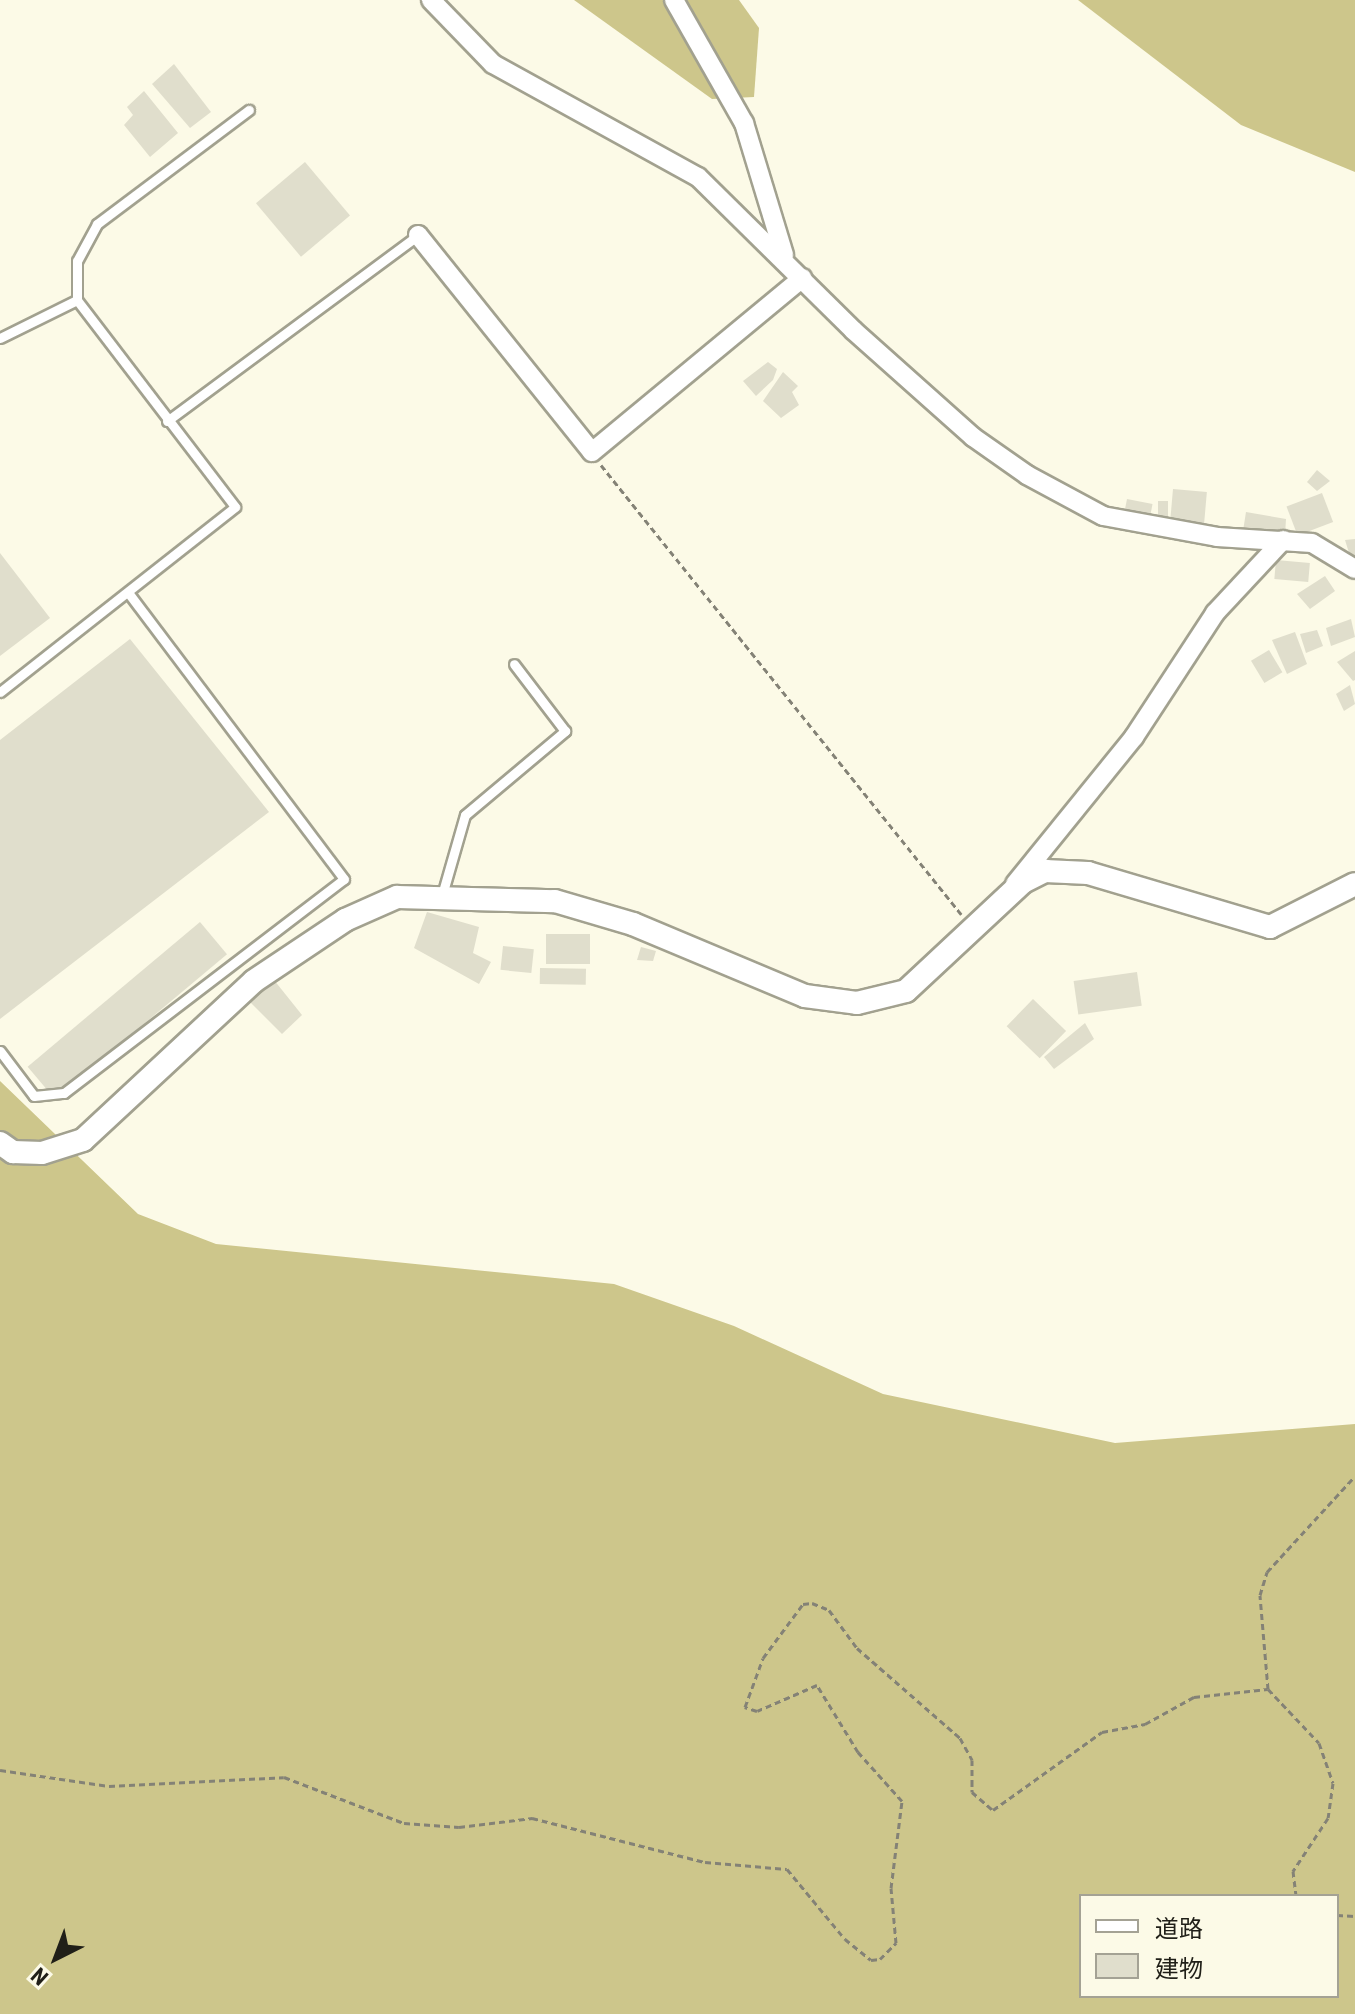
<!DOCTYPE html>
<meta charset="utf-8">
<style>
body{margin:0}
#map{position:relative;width:1355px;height:2014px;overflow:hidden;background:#fcfae7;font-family:"Roboto Condensed","Noto Sans JP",sans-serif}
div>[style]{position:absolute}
.forest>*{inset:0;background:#cdc68b}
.building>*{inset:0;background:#e0decc;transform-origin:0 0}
.path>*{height:3px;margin-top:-1.5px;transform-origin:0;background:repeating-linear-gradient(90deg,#848276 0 6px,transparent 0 10px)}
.roads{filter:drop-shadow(2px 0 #a2a18f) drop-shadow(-2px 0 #a2a18f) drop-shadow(0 2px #a2a18f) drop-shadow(0 -2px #a2a18f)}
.service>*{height:9px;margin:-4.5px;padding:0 4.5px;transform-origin:4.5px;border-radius:4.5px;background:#fff}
.minor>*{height:18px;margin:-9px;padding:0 9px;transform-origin:9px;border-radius:9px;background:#fff}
.tertiary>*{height:22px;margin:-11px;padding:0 11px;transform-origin:11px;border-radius:11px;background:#fff}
span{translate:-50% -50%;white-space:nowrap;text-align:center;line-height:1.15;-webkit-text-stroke:6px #fcfae7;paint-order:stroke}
.legend{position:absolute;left:1079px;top:1894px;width:260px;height:104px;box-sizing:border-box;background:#fcfae7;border:2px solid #a4a294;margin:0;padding:10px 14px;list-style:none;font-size:24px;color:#201f18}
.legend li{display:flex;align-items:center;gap:16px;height:40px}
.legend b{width:40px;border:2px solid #a4a294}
.north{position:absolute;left:16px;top:1918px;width:80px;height:80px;-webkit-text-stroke:6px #fcfae7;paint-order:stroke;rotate:222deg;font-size:22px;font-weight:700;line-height:32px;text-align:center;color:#201f18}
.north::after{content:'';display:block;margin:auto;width:28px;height:36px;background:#201f18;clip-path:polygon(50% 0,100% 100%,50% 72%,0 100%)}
</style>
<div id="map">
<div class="forest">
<i style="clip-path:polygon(574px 0,739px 0,759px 28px,754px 97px,712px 99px)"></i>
<i style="clip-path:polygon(1078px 0,1355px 0,1355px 172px,1241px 125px)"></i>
<i style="clip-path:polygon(evenodd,0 1081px,138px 1214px,216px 1244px,614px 1284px,734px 1326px,883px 1394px,1115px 1443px,1355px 1424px,1355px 2014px,0 2014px,0 1081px,1081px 1896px,1337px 1896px,1337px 1996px,1081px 1996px,1081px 1896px)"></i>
</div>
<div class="building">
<i style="clip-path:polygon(174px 64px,211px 112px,190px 128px,152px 84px)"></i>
<i style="clip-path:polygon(144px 91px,178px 133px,150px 157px,124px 125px,133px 115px,127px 107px)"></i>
<i style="left:305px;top:162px;width:70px;height:64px;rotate:50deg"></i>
<i style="clip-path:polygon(768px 362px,777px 369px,773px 380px,756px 396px,743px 381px)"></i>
<i style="clip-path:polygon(783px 372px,798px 386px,792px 392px,799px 405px,781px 418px,763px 401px)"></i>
<i style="clip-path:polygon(1317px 470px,1330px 481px,1317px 491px,1307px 482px)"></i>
<i style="left:1173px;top:489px;width:34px;height:33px;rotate:5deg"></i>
<i style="left:1322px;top:493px;width:31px;height:38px;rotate:69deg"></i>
<i style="left:1127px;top:499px;width:26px;height:18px;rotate:11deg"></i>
<i style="left:1158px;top:501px;width:10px;height:22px"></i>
<i style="clip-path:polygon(1246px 512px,1286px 519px,1285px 536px,1243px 531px)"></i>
<i style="clip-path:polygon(1355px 539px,1355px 559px,1351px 559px,1345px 540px)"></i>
<i style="clip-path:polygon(0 553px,50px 618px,0 656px)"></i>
<i style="left:1276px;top:560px;width:34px;height:19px;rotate:5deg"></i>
<i style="clip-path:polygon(1325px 576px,1335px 591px,1310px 609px,1297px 594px)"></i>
<i style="clip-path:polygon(1351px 619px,1355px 637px,1331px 646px,1326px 628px)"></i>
<i style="clip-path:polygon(1317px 630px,1323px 646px,1306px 653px,1300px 634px)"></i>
<i style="clip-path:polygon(1295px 632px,1307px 664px,1287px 674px,1272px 640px)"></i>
<i style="clip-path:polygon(130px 639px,269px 812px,0 1019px,0 740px)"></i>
<i style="left:1269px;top:650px;width:26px;height:21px;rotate:59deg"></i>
<i style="clip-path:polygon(1355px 651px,1355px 680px,1353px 681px,1337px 662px)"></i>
<i style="clip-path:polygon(1350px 685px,1355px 704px,1344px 711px,1336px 694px)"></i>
<i style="clip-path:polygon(427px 912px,479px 927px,473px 953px,491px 962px,479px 984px,414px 948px)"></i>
<i style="left:200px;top:922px;width:42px;height:225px;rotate:50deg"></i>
<i style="left:546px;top:934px;width:44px;height:30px"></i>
<i style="left:503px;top:946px;width:31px;height:24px;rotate:6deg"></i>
<i style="clip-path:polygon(641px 947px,656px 951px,653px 961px,637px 960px)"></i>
<i style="left:540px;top:968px;width:46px;height:16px;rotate:1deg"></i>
<i style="left:1137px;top:972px;width:34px;height:64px;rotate:82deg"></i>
<i style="clip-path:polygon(274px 980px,302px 1015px,282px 1034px,250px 1002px)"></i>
<i style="left:1033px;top:999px;width:46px;height:38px;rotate:44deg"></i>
<i style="clip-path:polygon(1085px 1023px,1094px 1039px,1054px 1069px,1044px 1057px)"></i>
</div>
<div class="path">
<i style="left:601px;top:465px;width:576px;rotate:51.28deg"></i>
<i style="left:1268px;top:1689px;width:94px;rotate:-94.9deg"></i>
<i style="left:1260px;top:1595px;width:24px;rotate:-73deg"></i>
<i style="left:1267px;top:1572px;width:130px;rotate:-47.5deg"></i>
<i style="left:0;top:1770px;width:110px;rotate:8.4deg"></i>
<i style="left:109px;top:1786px;width:175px;rotate:-2.9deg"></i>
<i style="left:284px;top:1777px;width:129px;rotate:21deg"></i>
<i style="left:404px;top:1823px;width:55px;rotate:4.2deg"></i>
<i style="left:459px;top:1827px;width:74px;rotate:-7deg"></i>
<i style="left:532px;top:1818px;width:179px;rotate:14.3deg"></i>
<i style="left:705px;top:1862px;width:82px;rotate:4.9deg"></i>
<i style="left:787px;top:1869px;width:91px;rotate:50.4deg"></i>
<i style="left:845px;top:1939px;width:33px;rotate:39deg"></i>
<i style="left:871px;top:1960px;width:9px;rotate:-6deg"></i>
<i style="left:880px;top:1959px;width:23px;rotate:-45deg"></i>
<i style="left:896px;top:1943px;width:55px;rotate:-95.2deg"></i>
<i style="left:891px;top:1888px;width:88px;rotate:-82.8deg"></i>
<i style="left:902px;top:1801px;width:66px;rotate:-131.9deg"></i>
<i style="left:858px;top:1752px;width:79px;rotate:-121.5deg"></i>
<i style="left:817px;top:1685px;width:65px;rotate:156.6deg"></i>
<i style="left:757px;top:1711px;width:13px;rotate:-162deg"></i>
<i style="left:745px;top:1707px;width:52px;rotate:-69.8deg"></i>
<i style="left:763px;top:1658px;width:67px;rotate:-53.5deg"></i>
<i style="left:803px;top:1604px;width:9px;rotate:-6deg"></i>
<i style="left:812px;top:1603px;width:18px;rotate:22deg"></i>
<i style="left:829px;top:1610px;width:47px;rotate:53.6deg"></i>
<i style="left:857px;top:1648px;width:137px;rotate:41.1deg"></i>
<i style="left:960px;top:1738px;width:25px;rotate:61deg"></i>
<i style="left:972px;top:1760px;width:32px;rotate:90deg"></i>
<i style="left:972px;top:1792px;width:28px;rotate:41deg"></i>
<i style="left:993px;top:1810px;width:134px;rotate:-35.6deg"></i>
<i style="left:1102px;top:1732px;width:44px;rotate:-10.5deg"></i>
<i style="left:1145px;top:1724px;width:56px;rotate:-28.9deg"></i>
<i style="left:1194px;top:1697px;width:74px;rotate:-6.2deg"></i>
<i style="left:1268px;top:1689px;width:74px;rotate:46.6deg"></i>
<i style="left:1319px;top:1743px;width:42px;rotate:70.7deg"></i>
<i style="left:1333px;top:1783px;width:35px;rotate:98deg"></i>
<i style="left:1328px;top:1818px;width:64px;rotate:123.4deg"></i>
<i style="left:1293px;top:1871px;width:25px;rotate:83deg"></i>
<i style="left:1337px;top:1915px;width:18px;rotate:3deg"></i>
</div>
<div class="roads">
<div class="service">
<i style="left:77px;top:300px;width:39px;rotate:-90deg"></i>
<i style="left:77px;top:261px;width:42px;rotate:-61.6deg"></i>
<i style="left:97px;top:224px;width:190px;rotate:-36.9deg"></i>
<i style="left:0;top:338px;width:86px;rotate:-26.3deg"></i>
<i style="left:77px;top:300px;width:260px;rotate:52.6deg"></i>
<i style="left:235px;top:507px;width:299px;rotate:141.8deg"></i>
<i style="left:167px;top:421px;width:312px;rotate:-36.5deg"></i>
<i style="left:442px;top:895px;width:83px;rotate:-74deg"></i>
<i style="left:465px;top:815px;width:131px;rotate:-40deg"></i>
<i style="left:565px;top:731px;width:84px;rotate:-127.3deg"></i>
<i style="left:0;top:1051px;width:56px;rotate:52.9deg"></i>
<i style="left:34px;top:1096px;width:30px;rotate:-6deg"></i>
<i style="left:64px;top:1093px;width:352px;rotate:-37.4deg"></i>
<i style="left:344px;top:879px;width:359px;rotate:-127deg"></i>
</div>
<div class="minor">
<i style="left:431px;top:0;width:89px;rotate:45.9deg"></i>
<i style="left:493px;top:64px;width:234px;rotate:28.9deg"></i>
<i style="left:698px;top:177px;width:218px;rotate:44.6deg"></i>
<i style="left:853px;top:330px;width:161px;rotate:41.7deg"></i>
<i style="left:973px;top:437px;width:66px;rotate:35.1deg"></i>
<i style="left:1027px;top:475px;width:86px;rotate:28.3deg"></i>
<i style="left:1103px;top:516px;width:116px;rotate:10.4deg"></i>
<i style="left:1217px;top:537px;width:95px;rotate:3.6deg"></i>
<i style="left:1312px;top:543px;width:50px;rotate:31.2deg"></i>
<i style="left:674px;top:0;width:142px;rotate:60.4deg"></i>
<i style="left:744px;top:123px;width:138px;rotate:73.1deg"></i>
<i style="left:418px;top:235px;width:278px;rotate:51.3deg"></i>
<i style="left:592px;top:452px;width:273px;rotate:-39.6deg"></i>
<i style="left:1015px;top:884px;width:189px;rotate:-51deg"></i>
<i style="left:1134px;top:737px;width:148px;rotate:-56.8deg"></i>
<i style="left:1215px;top:613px;width:100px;rotate:-47deg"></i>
</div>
<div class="tertiary">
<i style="left:0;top:1143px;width:16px;rotate:35deg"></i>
<i style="left:13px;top:1152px;width:29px;rotate:2deg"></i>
<i style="left:42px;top:1153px;width:43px;rotate:-17.6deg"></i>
<i style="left:83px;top:1140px;width:233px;rotate:-42.9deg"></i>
<i style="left:254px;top:981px;width:110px;rotate:-33.8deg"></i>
<i style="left:345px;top:920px;width:57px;rotate:-23.9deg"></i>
<i style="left:397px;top:897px;width:158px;rotate:1.5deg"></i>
<i style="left:555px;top:901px;width:81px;rotate:16.4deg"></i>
<i style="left:633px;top:924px;width:186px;rotate:22.7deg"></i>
<i style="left:805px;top:996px;width:52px;rotate:7.7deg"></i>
<i style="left:857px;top:1003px;width:50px;rotate:-13.8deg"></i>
<i style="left:906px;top:991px;width:160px;rotate:-43deg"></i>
<i style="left:1023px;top:882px;width:25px;rotate:-27deg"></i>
<i style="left:1045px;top:871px;width:43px;rotate:2.7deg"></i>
<i style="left:1088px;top:873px;width:190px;rotate:16.5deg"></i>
<i style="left:1270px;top:927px;width:95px;rotate:-26.8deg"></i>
</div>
</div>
<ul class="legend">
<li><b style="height:10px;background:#fff"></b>道路</li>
<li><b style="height:22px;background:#e0decc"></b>建物</li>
</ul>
<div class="north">N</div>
</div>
